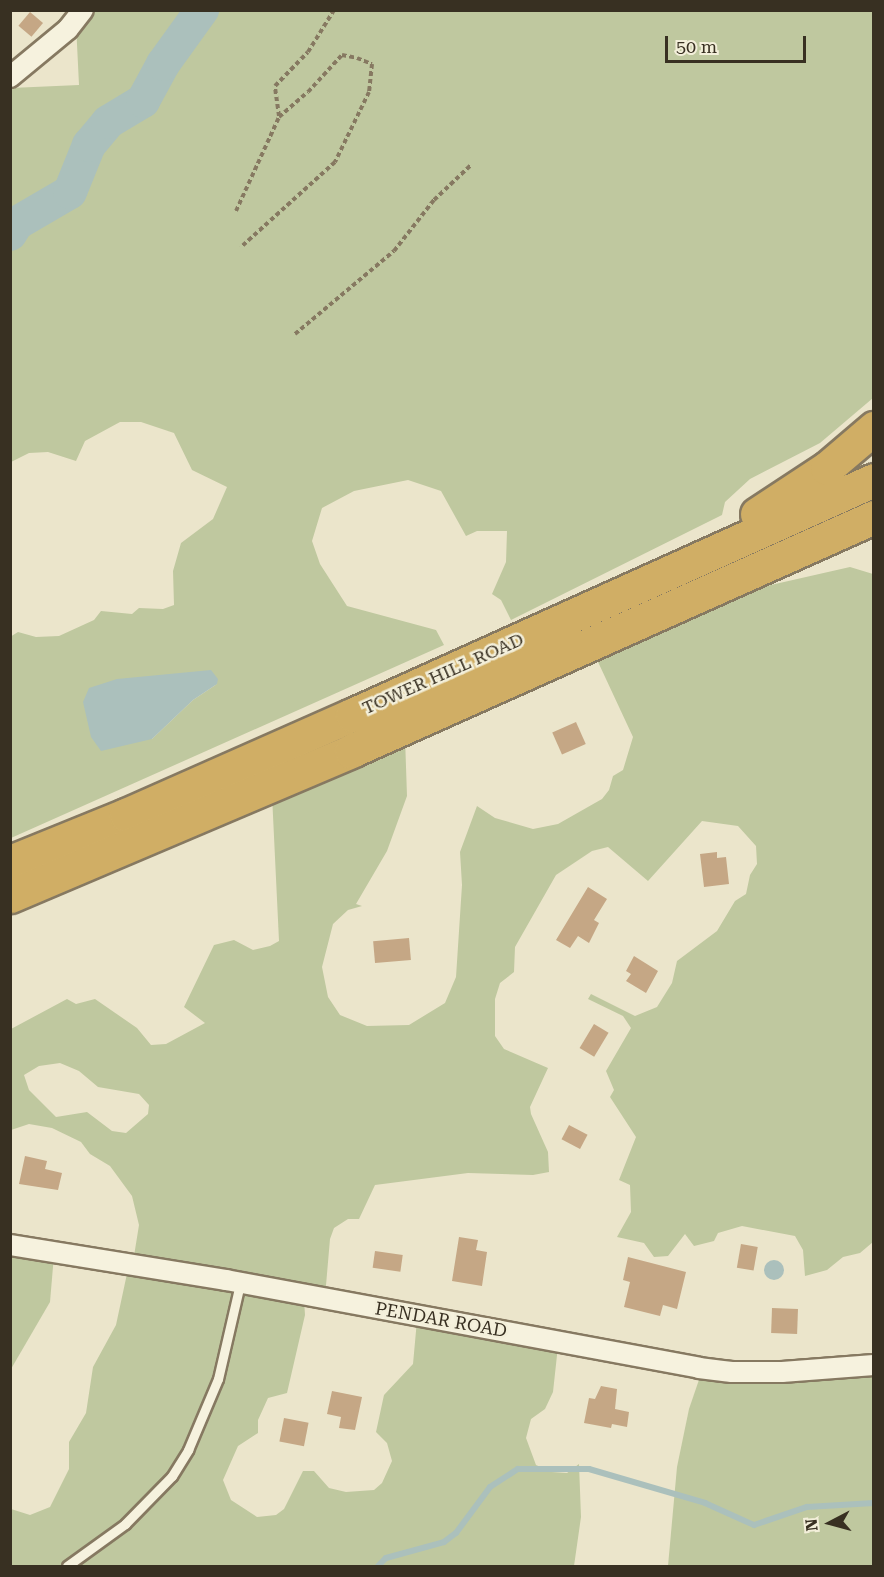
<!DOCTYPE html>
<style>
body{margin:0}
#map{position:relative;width:884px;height:1577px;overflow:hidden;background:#ebe5cb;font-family:"Roboto Serif",serif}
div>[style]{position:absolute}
.green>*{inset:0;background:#bfc89f}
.water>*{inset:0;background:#abc0bc}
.round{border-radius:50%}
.stream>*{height:6px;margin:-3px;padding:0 3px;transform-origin:3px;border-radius:3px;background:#abc0bc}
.river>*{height:34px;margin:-17px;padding:0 17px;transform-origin:17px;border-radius:17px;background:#abc0bc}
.building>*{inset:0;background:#c5a785;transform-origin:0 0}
.path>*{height:4px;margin-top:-2px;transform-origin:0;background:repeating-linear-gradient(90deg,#867961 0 4.5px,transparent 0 7.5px)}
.roads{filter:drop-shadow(2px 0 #867961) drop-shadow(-2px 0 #867961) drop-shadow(0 2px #867961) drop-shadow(0 -2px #867961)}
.lane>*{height:9px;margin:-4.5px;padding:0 4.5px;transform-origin:4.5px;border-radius:4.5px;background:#f6f2de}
.street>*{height:20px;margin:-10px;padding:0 10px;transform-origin:10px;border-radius:10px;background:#f6f2de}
.highway>*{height:33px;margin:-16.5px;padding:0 16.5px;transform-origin:16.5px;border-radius:16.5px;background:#d0ae65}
span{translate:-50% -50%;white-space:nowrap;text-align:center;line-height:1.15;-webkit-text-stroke:5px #f3efda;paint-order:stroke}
.street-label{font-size:18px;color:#383022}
.frame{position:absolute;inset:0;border:12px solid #383022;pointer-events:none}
.north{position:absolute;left:800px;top:1493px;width:60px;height:60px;-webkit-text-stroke:4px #f3efda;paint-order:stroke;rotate:264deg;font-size:16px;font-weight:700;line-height:24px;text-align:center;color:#383022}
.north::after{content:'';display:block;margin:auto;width:21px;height:27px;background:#383022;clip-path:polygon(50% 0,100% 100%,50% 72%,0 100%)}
.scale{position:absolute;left:665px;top:36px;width:141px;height:27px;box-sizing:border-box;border:3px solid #383022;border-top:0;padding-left:8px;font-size:18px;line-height:21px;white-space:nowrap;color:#383022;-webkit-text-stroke:4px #f3efda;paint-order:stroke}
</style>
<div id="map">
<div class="green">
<i style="clip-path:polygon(evenodd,88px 11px,873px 11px,873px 398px,820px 443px,750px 479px,725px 502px,722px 515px,511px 620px,501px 600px,492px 594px,506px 562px,507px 531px,477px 531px,466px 536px,441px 491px,408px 480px,354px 491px,322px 508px,312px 541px,320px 564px,347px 606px,436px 630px,444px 645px,11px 838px,10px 637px,18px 632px,36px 637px,59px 636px,94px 620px,101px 611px,132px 614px,139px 608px,163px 609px,174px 605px,173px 571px,181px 543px,213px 519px,227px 487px,192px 470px,174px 433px,141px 422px,120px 422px,85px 441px,76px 461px,48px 452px,29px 453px,11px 462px,11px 88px,79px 85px,76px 24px,88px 11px,217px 684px,193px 700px,152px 739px,91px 737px,217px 684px)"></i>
<i style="clip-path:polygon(evenodd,850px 567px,873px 574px,873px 1242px,860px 1253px,843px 1257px,827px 1270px,805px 1276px,803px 1250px,795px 1236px,742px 1226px,718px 1233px,714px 1241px,694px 1246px,685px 1234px,668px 1256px,654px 1257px,644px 1243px,617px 1237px,631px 1212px,630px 1185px,619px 1180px,636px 1137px,610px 1097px,614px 1090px,606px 1071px,631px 1028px,623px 1016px,588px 999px,591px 994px,635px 1016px,657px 1007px,672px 983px,677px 961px,717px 931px,735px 901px,746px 894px,750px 875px,757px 864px,756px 846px,738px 826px,702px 821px,648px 881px,608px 847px,592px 851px,556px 875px,515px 947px,514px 972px,500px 983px,495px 999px,495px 1036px,504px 1049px,548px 1068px,530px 1107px,531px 1114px,548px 1152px,549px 1172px,533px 1175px,468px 1173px,375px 1185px,359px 1219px,348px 1219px,334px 1228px,330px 1239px,325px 1297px,304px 1299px,305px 1315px,287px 1393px,268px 1398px,258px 1420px,258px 1433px,238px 1446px,223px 1480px,231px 1500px,257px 1517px,276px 1515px,284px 1509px,303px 1471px,314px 1471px,329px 1488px,346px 1492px,374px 1490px,382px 1483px,392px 1461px,387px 1443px,376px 1432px,384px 1395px,413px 1364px,417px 1320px,558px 1346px,553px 1392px,545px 1409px,531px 1419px,526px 1438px,536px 1465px,552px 1472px,567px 1473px,579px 1464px,581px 1517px,574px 1566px,11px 1566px,11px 1509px,30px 1515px,50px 1507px,69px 1469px,69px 1442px,86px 1413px,93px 1367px,116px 1325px,128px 1269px,134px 1256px,139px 1225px,132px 1196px,110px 1166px,90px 1154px,81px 1142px,52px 1128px,29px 1124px,11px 1130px,11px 1029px,67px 999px,76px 1004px,95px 999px,137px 1028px,151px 1045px,166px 1044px,205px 1023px,184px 1007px,214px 945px,234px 940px,253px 950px,270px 946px,279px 941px,272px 795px,405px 737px,407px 796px,387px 851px,356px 904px,362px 906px,348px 910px,333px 924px,322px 967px,328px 997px,340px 1015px,367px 1026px,409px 1025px,445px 1003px,456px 977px,462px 885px,460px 852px,477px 806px,495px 818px,533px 829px,558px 824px,602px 799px,609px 790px,613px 776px,623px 770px,633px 737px,592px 649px,718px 597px,850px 567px,60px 1063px,79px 1071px,98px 1087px,139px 1094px,149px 1105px,148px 1114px,126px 1133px,112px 1131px,87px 1112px,56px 1117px,29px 1090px,24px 1075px,39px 1066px,60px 1063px)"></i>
<i style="clip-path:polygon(11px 1245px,54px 1255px,50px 1302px,11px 1369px)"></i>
<i style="clip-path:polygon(873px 1367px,873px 1566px,668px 1566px,677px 1467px,689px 1409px,703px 1368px)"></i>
</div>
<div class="water">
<i style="clip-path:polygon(211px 670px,218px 679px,217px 684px,193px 700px,152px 739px,101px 751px,91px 737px,83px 702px,89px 688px,117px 679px)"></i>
<i class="round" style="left:764px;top:1260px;width:20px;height:20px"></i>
</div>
<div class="stream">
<i style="left:378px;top:1566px;width:11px;rotate:-45deg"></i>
<i style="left:386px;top:1558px;width:60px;rotate:-15.4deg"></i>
<i style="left:444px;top:1542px;width:15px;rotate:-37deg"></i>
<i style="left:456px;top:1533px;width:57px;rotate:-53.5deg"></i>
<i style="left:490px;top:1487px;width:33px;rotate:-33deg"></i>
<i style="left:518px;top:1469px;width:71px"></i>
<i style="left:589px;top:1469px;width:121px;rotate:16.3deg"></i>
<i style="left:705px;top:1503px;width:54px;rotate:24.2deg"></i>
<i style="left:754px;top:1525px;width:56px;rotate:-18.8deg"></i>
<i style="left:807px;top:1507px;width:67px;rotate:-3.4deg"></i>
</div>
<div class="river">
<i style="left:10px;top:234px;width:13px;rotate:-58deg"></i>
<i style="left:17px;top:223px;width:61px;rotate:-30.3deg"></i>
<i style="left:70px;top:192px;width:51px;rotate:-68deg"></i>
<i style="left:89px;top:145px;width:30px;rotate:-50deg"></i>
<i style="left:108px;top:122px;width:41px;rotate:-31deg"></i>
<i style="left:143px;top:101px;width:42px;rotate:-61.6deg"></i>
<i style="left:163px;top:64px;width:67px;rotate:-54.2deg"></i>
</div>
<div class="building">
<i style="left:30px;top:12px;width:17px;height:18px;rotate:40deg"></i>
<i style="left:576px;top:722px;width:24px;height:26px;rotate:66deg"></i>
<i style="clip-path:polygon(717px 852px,717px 858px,726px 857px,729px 884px,704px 887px,700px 854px)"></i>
<i style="clip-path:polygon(588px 887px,607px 899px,594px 920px,599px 923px,589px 943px,578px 936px,570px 948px,556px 940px)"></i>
<i style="left:409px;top:938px;width:22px;height:36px;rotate:85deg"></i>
<i style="clip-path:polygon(634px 956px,658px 971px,646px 993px,626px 981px,631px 974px,626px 971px)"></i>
<i style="left:594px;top:1024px;width:17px;height:28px;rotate:31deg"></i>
<i style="left:569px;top:1125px;width:21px;height:16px;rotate:28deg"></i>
<i style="clip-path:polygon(25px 1156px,47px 1161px,45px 1169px,62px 1173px,58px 1190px,19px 1184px)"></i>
<i style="clip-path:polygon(459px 1237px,478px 1240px,476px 1250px,487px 1252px,482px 1286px,452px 1281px)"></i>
<i style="left:741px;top:1244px;width:17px;height:24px;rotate:10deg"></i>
<i style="left:375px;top:1251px;width:28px;height:17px;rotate:8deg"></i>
<i style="clip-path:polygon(628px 1257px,686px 1272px,677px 1309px,663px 1305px,660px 1316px,624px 1307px,630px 1282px,623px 1280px)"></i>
<i style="left:772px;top:1308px;width:26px;height:25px;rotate:2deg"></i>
<i style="clip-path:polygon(601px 1386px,617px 1389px,615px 1409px,629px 1412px,627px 1427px,612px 1424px,611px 1428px,584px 1423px,589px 1398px,595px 1399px)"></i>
<i style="clip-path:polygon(332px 1391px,362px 1397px,355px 1430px,339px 1428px,341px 1417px,327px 1414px)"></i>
<i style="left:284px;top:1418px;width:25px;height:24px;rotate:11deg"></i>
</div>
<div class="path">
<i style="left:279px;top:116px;width:30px;rotate:-98deg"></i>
<i style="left:275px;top:86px;width:47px;rotate:-45.9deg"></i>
<i style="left:308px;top:52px;width:49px;rotate:-58.2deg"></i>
<i style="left:236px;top:211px;width:103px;rotate:-65.4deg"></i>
<i style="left:279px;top:117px;width:38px;rotate:-41deg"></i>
<i style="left:308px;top:92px;width:50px;rotate:-47.4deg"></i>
<i style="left:342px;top:55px;width:15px;rotate:11deg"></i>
<i style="left:357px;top:58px;width:16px;rotate:22deg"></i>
<i style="left:372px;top:64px;width:28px;rotate:96deg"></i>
<i style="left:369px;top:92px;width:78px;rotate:115.9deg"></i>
<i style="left:335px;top:162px;width:127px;rotate:137.9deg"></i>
<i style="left:295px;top:334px;width:129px;rotate:-40deg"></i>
<i style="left:394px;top:251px;width:65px;rotate:-51.9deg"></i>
<i style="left:434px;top:200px;width:52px;rotate:-43.5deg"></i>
</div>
<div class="roads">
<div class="lane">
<i style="left:67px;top:1566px;width:72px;rotate:-35.9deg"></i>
<i style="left:125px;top:1524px;width:67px;rotate:-45.6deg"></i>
<i style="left:172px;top:1476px;width:31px;rotate:-58deg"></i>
<i style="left:188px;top:1450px;width:77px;rotate:-67.1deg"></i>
<i style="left:218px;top:1379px;width:98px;rotate:-77deg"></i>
</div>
<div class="street">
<i style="left:10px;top:77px;width:75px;rotate:-39.6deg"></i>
<i style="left:68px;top:29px;width:24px;rotate:-52deg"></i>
<i style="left:10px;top:1245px;width:219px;rotate:9.2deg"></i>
<i style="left:226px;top:1280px;width:481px;rotate:10.5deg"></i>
<i style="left:699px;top:1368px;width:33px;rotate:7deg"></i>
<i style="left:732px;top:1372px;width:50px"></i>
<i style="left:782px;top:1372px;width:92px;rotate:-4.4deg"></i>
</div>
<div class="highway">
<i style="left:757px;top:514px;width:84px;rotate:-33.3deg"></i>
<i style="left:827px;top:468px;width:62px;rotate:-40.4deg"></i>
<i style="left:10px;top:862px;width:125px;rotate:-22.1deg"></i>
<i style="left:126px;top:815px;width:247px;rotate:-23.9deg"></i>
<i style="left:352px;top:715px;width:572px;rotate:-24.24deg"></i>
<i style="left:10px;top:896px;width:371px;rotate:-23deg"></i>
<i style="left:351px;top:751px;width:573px;rotate:-24.1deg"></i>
</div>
</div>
<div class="street-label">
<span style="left:443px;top:674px;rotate:-24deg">TOWER HILL ROAD</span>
<span style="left:441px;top:1320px;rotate:10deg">PENDAR ROAD</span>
</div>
<div class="frame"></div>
<div class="north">N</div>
<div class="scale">50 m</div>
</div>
